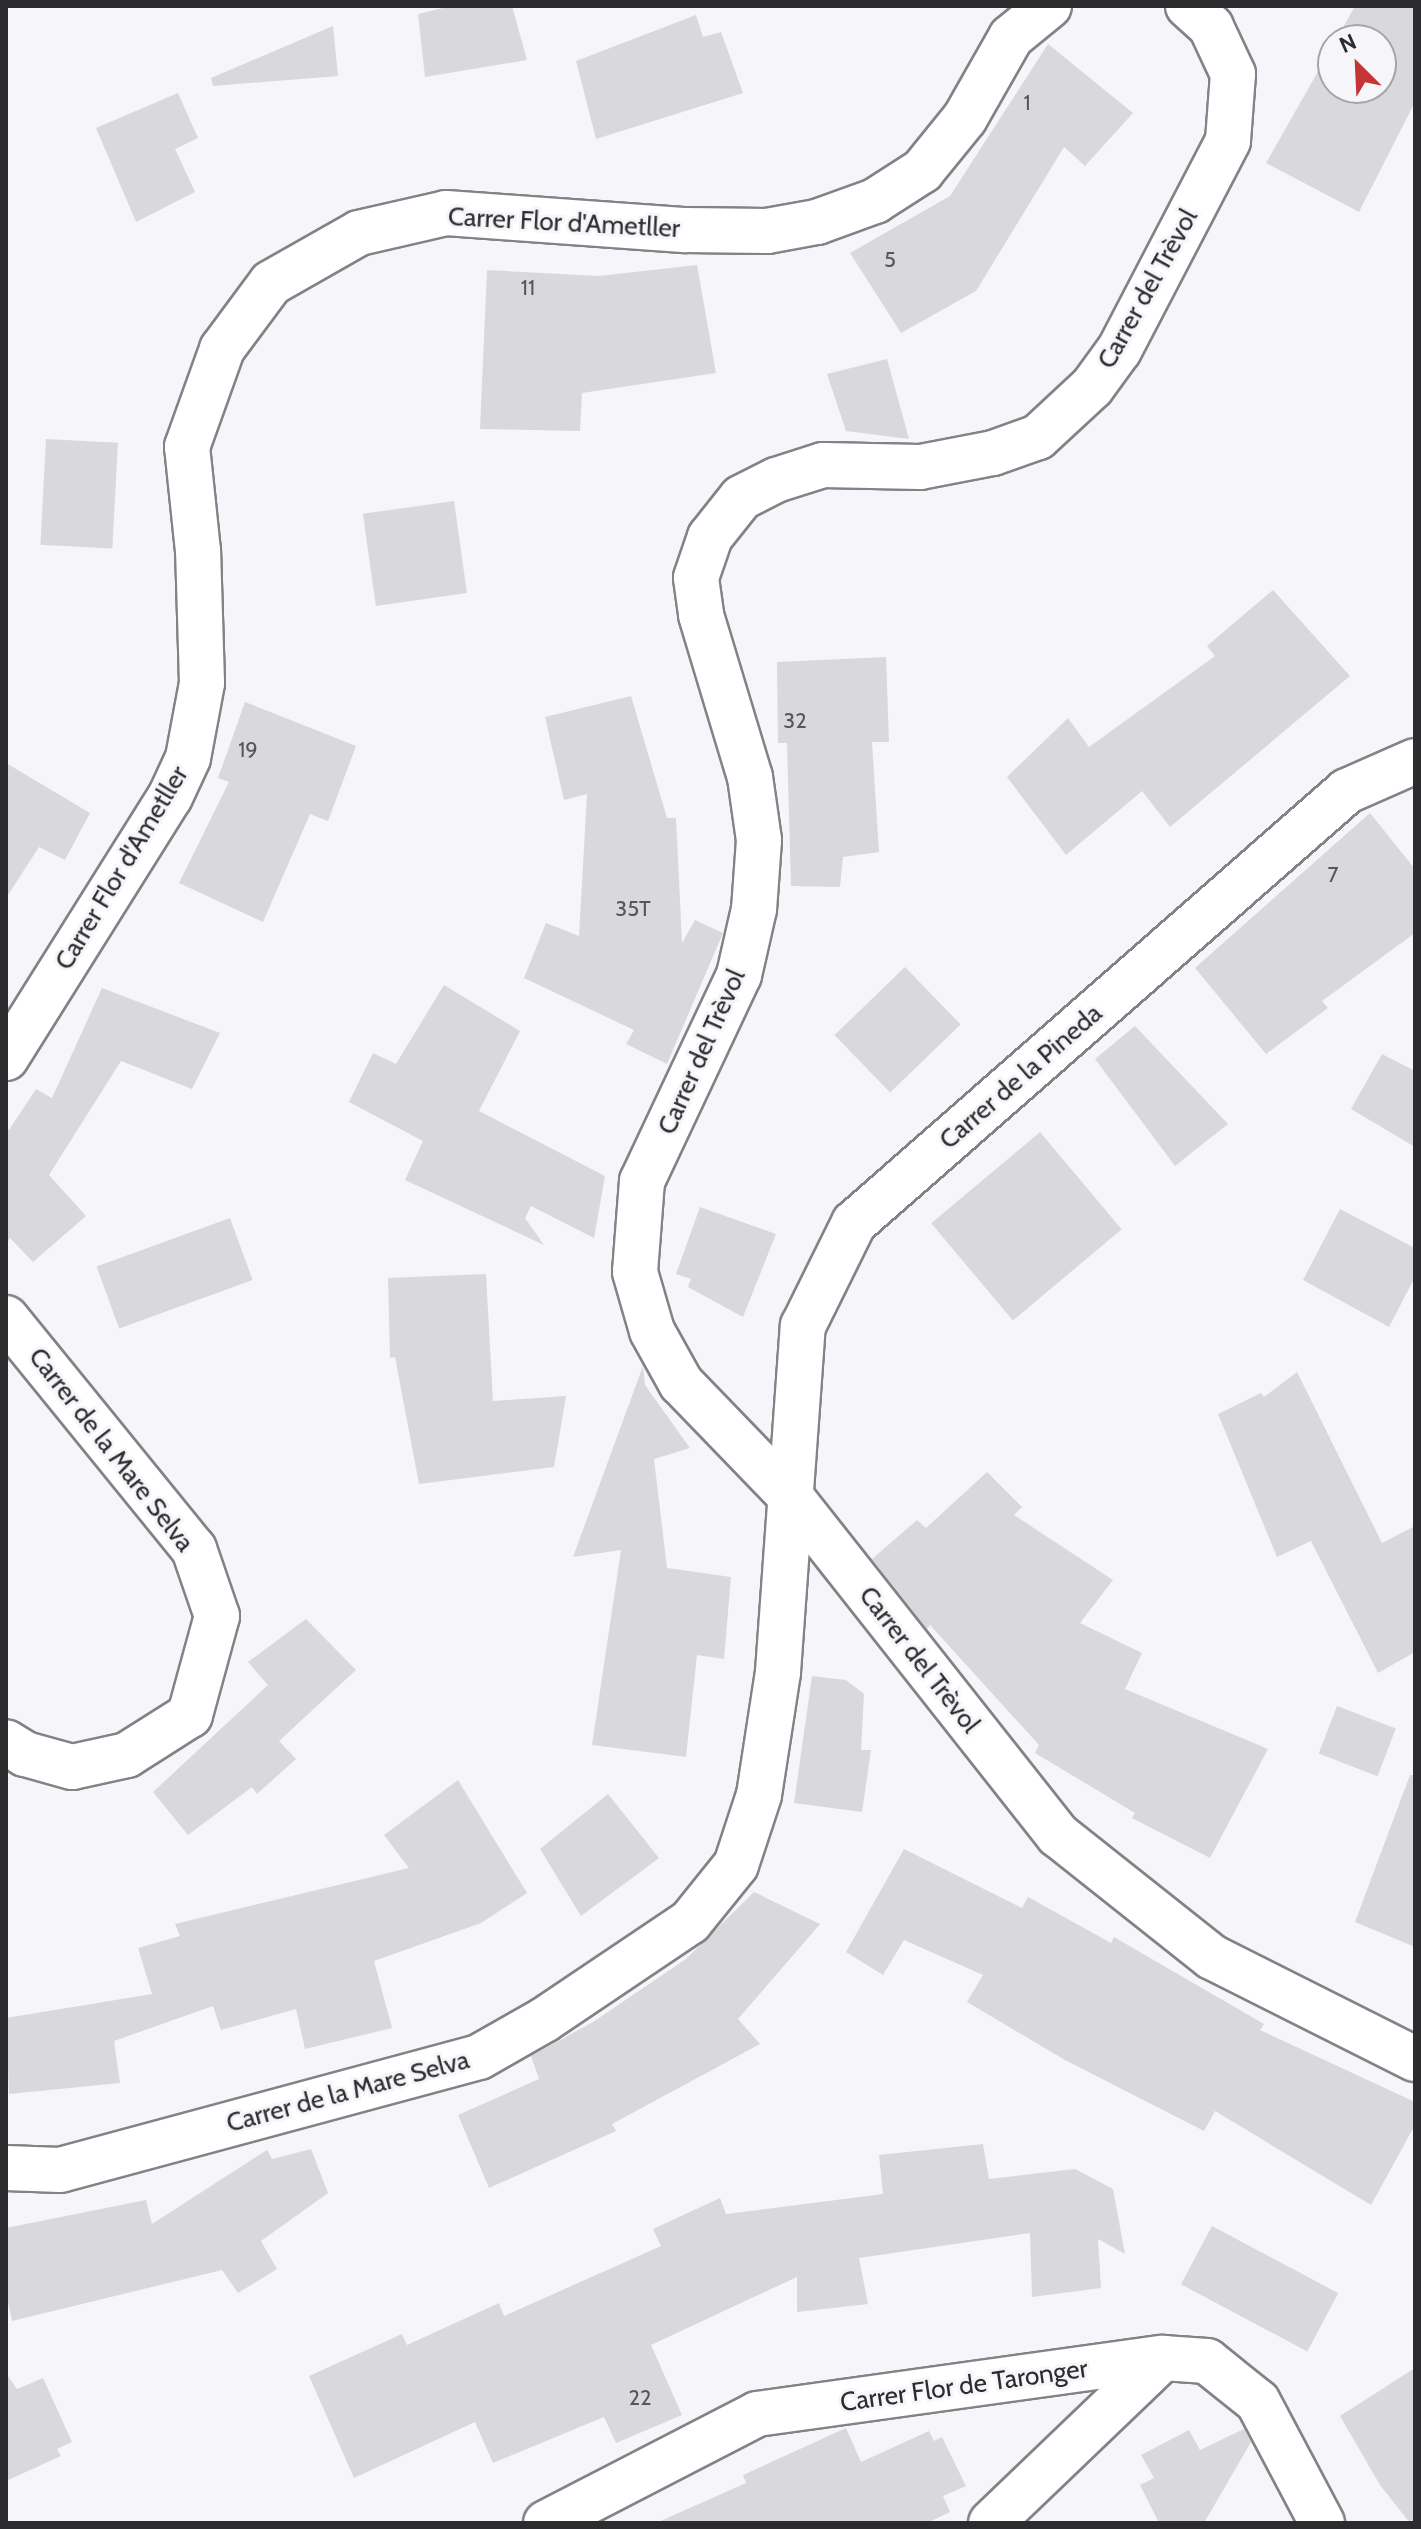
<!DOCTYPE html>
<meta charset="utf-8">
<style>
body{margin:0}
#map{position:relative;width:1421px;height:2529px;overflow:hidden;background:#f6f6fa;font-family:Cabin,sans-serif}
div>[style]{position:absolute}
.building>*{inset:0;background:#d9d8dc;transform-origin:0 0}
.roads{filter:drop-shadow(2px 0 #828386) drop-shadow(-2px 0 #828386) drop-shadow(0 2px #828386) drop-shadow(0 -2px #828386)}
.minor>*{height:44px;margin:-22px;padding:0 22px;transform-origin:22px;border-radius:22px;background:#fff}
span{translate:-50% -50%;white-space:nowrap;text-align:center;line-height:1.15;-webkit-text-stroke:6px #f6f6fa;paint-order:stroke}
.number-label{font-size:22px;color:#57575a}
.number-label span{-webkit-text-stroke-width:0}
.street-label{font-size:26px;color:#2c2c2e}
.frame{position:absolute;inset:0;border:8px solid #2c2c2e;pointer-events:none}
.north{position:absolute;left:1317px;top:24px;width:80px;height:80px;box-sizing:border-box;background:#f6f6fa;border:2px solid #a5a5a8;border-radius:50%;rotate:336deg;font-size:22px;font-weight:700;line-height:32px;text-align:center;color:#2c2c2e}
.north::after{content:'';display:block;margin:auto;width:28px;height:36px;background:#c43537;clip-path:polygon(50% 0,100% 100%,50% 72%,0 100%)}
</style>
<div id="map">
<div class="building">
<i style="clip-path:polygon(451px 6px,512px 6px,527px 60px,425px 77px,418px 14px)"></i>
<i style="clip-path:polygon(1355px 6px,1415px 6px,1415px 102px,1359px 212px,1266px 163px,1333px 45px,1333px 88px,1381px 88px,1381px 40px,1336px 40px)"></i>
<i style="clip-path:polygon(696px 15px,703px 37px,721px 32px,743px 93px,596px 139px,576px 61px)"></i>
<i style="clip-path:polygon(333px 26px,338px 76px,213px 86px,211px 78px)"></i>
<i style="clip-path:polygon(1048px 44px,1133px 113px,1085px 166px,1064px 147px,976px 291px,901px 333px,850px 253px,950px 196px)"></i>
<i style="clip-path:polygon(178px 93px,198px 138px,175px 149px,195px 192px,136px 222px,96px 128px)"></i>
<i style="clip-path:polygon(697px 265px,716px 373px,582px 393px,580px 431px,480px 429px,487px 270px,599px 276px)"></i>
<i style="clip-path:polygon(887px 359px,909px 439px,846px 431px,827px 374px)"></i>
<i style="left:46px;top:439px;width:72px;height:106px;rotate:3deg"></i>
<i style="left:454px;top:501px;width:93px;height:92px;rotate:82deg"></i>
<i style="clip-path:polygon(1273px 590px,1350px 676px,1170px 827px,1142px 791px,1066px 855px,1007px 777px,1068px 718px,1089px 747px,1215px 656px,1207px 646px)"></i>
<i style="clip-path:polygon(886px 657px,889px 742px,872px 742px,879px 852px,843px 857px,840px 887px,791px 886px,787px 743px,778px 743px,777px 662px)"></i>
<i style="clip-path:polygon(631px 696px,667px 818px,676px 818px,682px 943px,695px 920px,723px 933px,667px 1064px,626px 1044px,634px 1030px,524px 978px,546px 923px,579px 936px,587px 794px,564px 800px,545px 717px)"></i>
<i style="clip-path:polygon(245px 702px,356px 746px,328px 821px,310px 814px,263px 922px,179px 883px,229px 782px,218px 778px)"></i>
<i style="clip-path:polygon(6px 763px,90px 813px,65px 860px,39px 847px,6px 898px)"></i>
<i style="clip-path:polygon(1370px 813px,1415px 869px,1415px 933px,1322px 1001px,1328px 1008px,1266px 1054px,1195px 968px)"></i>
<i style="left:905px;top:967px;width:80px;height:98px;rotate:46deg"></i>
<i style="clip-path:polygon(444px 985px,520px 1031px,479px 1111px,605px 1176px,594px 1238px,531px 1206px,525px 1218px,544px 1245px,405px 1180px,423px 1141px,349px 1102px,373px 1053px,396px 1064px)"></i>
<i style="clip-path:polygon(102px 988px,220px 1033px,192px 1089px,121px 1061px,49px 1175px,86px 1216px,33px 1262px,10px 1238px,6px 1244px,6px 1127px,9px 1130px,36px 1089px,52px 1098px)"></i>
<i style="clip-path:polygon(1135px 1026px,1228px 1124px,1175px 1166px,1095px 1059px)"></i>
<i style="clip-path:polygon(1382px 1054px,1415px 1071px,1415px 1147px,1351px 1109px)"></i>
<i style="left:1040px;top:1132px;width:127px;height:142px;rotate:50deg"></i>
<i style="clip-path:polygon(700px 1207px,776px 1234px,743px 1317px,688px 1287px,691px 1279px,676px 1274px)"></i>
<i style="clip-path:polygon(1340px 1209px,1415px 1248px,1415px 1277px,1389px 1327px,1303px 1280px)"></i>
<i style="left:230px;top:1218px;width:66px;height:142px;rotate:70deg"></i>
<i style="clip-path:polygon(486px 1274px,493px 1401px,566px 1396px,554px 1467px,419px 1484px,395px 1357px,390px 1358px,388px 1278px)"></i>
<i style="clip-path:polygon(643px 1366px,645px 1385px,690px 1448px,654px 1459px,667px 1568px,731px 1577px,724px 1659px,697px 1655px,686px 1757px,592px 1745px,621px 1550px,573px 1557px)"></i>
<i style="clip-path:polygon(1297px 1372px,1382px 1543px,1415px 1526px,1415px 1652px,1378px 1673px,1311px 1541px,1277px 1557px,1218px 1414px,1261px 1393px,1264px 1397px)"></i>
<i style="clip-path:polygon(987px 1472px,1022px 1507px,1014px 1515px,1113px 1580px,1080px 1623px,1142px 1653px,1125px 1689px,1268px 1749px,1210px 1858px,1132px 1818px,1135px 1813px,1035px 1753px,1039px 1745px,930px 1625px,927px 1629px,872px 1559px,917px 1520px,926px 1528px)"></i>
<i style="clip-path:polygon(306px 1619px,356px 1670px,279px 1741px,296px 1759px,257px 1794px,252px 1787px,188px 1835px,153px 1792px,268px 1685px,248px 1662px)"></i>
<i style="clip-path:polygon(812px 1676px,846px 1680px,864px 1694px,861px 1750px,871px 1750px,862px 1812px,794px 1803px)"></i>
<i style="left:1337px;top:1706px;width:63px;height:51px;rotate:21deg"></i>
<i style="clip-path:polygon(1410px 1775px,1415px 1775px,1415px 1947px,1355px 1922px)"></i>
<i style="clip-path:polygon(458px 1780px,527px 1893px,481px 1923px,374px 1961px,392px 2028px,305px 2049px,296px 2009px,221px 2030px,213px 2006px,114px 2041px,120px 2083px,9px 2094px,6px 2018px,152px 1994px,138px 1948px,180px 1936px,175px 1924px,409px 1868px,384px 1835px)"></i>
<i style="clip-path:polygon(608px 1794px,659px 1858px,581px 1916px,540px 1849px)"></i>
<i style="clip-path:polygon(904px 1849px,1022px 1908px,1028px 1897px,1111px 1943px,1114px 1937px,1264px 2024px,1260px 2030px,1415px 2102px,1415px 2125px,1371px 2205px,1215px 2111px,1204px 2131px,1065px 2060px,967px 2002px,983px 1975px,904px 1940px,883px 1975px,846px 1952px)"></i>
<i style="clip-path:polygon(754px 1892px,820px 1924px,738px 2019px,760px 2044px,612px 2124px,616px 2131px,489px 2188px,458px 2115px,539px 2079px,531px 2056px,593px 2022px,686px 1959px)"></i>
<i style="clip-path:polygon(983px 2144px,989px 2179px,1075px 2169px,1113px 2189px,1125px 2254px,1098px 2239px,1101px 2288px,1032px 2297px,1030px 2233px,859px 2258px,868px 2304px,797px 2312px,797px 2277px,651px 2345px,682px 2415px,616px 2443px,604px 2417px,493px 2463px,475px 2422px,354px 2478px,309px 2376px,402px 2334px,407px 2345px,499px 2303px,504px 2316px,661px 2246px,653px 2229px,720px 2198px,726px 2214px,883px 2194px,879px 2155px)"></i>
<i style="clip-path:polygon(311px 2149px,328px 2193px,261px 2241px,277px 2269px,238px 2293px,222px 2270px,12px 2321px,6px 2292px,6px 2228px,146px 2200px,152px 2224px,267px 2150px,272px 2159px)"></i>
<i style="left:1212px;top:2226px;width:143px;height:66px;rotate:28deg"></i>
<i style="clip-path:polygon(1415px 2368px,1415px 2523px,1410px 2523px,1380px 2485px,1340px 2416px)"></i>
<i style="clip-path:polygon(6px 2373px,17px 2389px,43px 2378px,72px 2442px,57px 2449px,61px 2456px,6px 2481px)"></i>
<i style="clip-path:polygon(846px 2428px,861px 2462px,929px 2431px,934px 2441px,942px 2437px,966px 2486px,943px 2496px,950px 2512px,927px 2523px,656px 2523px,746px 2483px,743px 2475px)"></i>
<i style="clip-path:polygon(1244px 2429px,1251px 2442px,1204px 2523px,1159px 2523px,1140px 2485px,1154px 2478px,1141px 2455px,1189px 2430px,1200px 2450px)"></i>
</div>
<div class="roads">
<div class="minor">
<i style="left:1188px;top:6px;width:31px;rotate:42deg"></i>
<i style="left:1211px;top:27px;width:52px;rotate:64.9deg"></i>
<i style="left:1233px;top:74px;width:67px;rotate:94.3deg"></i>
<i style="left:1228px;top:141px;width:236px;rotate:117.5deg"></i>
<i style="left:1119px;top:350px;width:46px;rotate:126.1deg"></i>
<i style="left:1092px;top:387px;width:74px;rotate:137.2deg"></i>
<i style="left:1038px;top:437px;width:48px;rotate:160.4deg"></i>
<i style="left:993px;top:453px;width:74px;rotate:169.1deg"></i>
<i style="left:920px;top:467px;width:97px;rotate:-178.8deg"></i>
<i style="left:823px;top:465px;width:49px;rotate:162.3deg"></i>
<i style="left:776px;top:480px;width:39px;rotate:153deg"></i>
<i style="left:741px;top:498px;width:50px;rotate:128.5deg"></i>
<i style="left:710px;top:537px;width:43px;rotate:108.9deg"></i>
<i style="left:696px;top:578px;width:37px;rotate:82deg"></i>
<i style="left:701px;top:615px;width:169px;rotate:73.2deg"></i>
<i style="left:750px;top:777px;width:64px;rotate:81.9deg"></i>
<i style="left:759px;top:840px;width:69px;rotate:94.1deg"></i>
<i style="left:754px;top:909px;width:68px;rotate:102.8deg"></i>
<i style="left:739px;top:975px;width:228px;rotate:115.2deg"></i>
<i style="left:642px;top:1181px;width:91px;rotate:94.4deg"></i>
<i style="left:635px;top:1272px;width:61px;rotate:73.9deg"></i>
<i style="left:652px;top:1331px;width:60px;rotate:60.9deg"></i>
<i style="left:681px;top:1383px;width:158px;rotate:46deg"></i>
<i style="left:791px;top:1497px;width:431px;rotate:51.7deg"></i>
<i style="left:1058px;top:1835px;width:196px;rotate:38.4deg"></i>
<i style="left:1212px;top:1957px;width:227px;rotate:26.7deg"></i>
<i style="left:6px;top:1058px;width:308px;rotate:-57.9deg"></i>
<i style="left:170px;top:797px;width:43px;rotate:-65.2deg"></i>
<i style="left:188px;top:758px;width:76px;rotate:-79.4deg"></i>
<i style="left:202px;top:683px;width:132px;rotate:-91.7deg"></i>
<i style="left:198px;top:551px;width:105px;rotate:-96deg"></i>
<i style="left:187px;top:447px;width:104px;rotate:-70.3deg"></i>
<i style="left:222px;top:349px;width:82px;rotate:-53.4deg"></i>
<i style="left:271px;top:283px;width:101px;rotate:-29.6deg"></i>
<i style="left:359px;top:233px;width:89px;rotate:-12.9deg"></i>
<i style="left:446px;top:213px;width:241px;rotate:4.1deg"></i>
<i style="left:686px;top:230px;width:81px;rotate:0.7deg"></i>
<i style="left:767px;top:231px;width:51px;rotate:-10.2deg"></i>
<i style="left:817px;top:222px;width:62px;rotate:-19.9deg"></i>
<i style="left:875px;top:201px;width:56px;rotate:-32.6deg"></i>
<i style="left:922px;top:171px;width:68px;rotate:-50.9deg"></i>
<i style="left:965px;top:118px;width:93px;rotate:-60.4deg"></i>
<i style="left:1011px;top:37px;width:49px;rotate:-39.2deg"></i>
<i style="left:6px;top:1318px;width:298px;rotate:50.9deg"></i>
<i style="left:194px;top:1549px;width:71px;rotate:71.1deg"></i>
<i style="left:217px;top:1616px;width:103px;rotate:105.3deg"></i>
<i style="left:190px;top:1715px;width:75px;rotate:147.6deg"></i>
<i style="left:127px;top:1755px;width:56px;rotate:167.7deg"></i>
<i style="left:72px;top:1767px;width:49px;rotate:-164.5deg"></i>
<i style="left:25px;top:1754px;width:22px;rotate:-148deg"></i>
<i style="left:6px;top:2168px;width:54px;rotate:2.1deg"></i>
<i style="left:60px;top:2170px;width:434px;rotate:-15.1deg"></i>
<i style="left:479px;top:2057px;width:75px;rotate:-29.6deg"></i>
<i style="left:544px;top:2020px;width:176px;rotate:-33.9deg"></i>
<i style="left:690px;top:1922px;width:73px;rotate:-51.1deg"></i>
<i style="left:736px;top:1865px;width:74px;rotate:-71.8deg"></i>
<i style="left:759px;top:1795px;width:124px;rotate:-81.2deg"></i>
<i style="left:778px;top:1672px;width:347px;rotate:-85.9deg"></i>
<i style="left:803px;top:1326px;width:115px;rotate:-63.7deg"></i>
<i style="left:854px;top:1223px;width:655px;rotate:-41.23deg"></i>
<i style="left:1347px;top:791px;width:74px;rotate:-23.8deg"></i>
<i style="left:546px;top:2523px;width:237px;rotate:-27.3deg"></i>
<i style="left:757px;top:2414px;width:410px;rotate:-7.9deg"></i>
<i style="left:1163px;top:2358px;width:44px;rotate:3.9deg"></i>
<i style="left:1207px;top:2361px;width:65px;rotate:38.8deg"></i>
<i style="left:1258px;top:2402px;width:137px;rotate:62.1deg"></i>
<i style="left:991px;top:2523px;width:238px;rotate:-43.8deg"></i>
</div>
</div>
<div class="number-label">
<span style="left:1027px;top:103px">1</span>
<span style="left:890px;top:260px">5</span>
<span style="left:528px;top:288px">11</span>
<span style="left:795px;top:721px">32</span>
<span style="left:248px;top:750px">19</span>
<span style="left:1333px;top:875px">7</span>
<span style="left:633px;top:909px">35T</span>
<span style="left:640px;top:2398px">22</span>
</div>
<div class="street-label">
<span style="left:564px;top:223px;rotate:3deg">Carrer Flor d'Ametller</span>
<span style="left:1148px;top:289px;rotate:-61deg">Carrer del Trèvol</span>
<span style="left:122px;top:868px;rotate:-59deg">Carrer Flor d'Ametller</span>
<span style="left:702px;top:1052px;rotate:-66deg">Carrer del Trèvol</span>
<span style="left:1021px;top:1077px;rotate:-41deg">Carrer de la Pineda</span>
<span style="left:111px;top:1450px;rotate:52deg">Carrer de la Mare Selva</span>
<span style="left:919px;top:1660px;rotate:52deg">Carrer del Trèvol</span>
<span style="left:348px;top:2092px;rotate:-15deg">Carrer de la Mare Selva</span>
<span style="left:964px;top:2386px;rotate:-8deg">Carrer Flor de Taronger</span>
</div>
<div class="frame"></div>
<div class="north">N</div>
</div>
